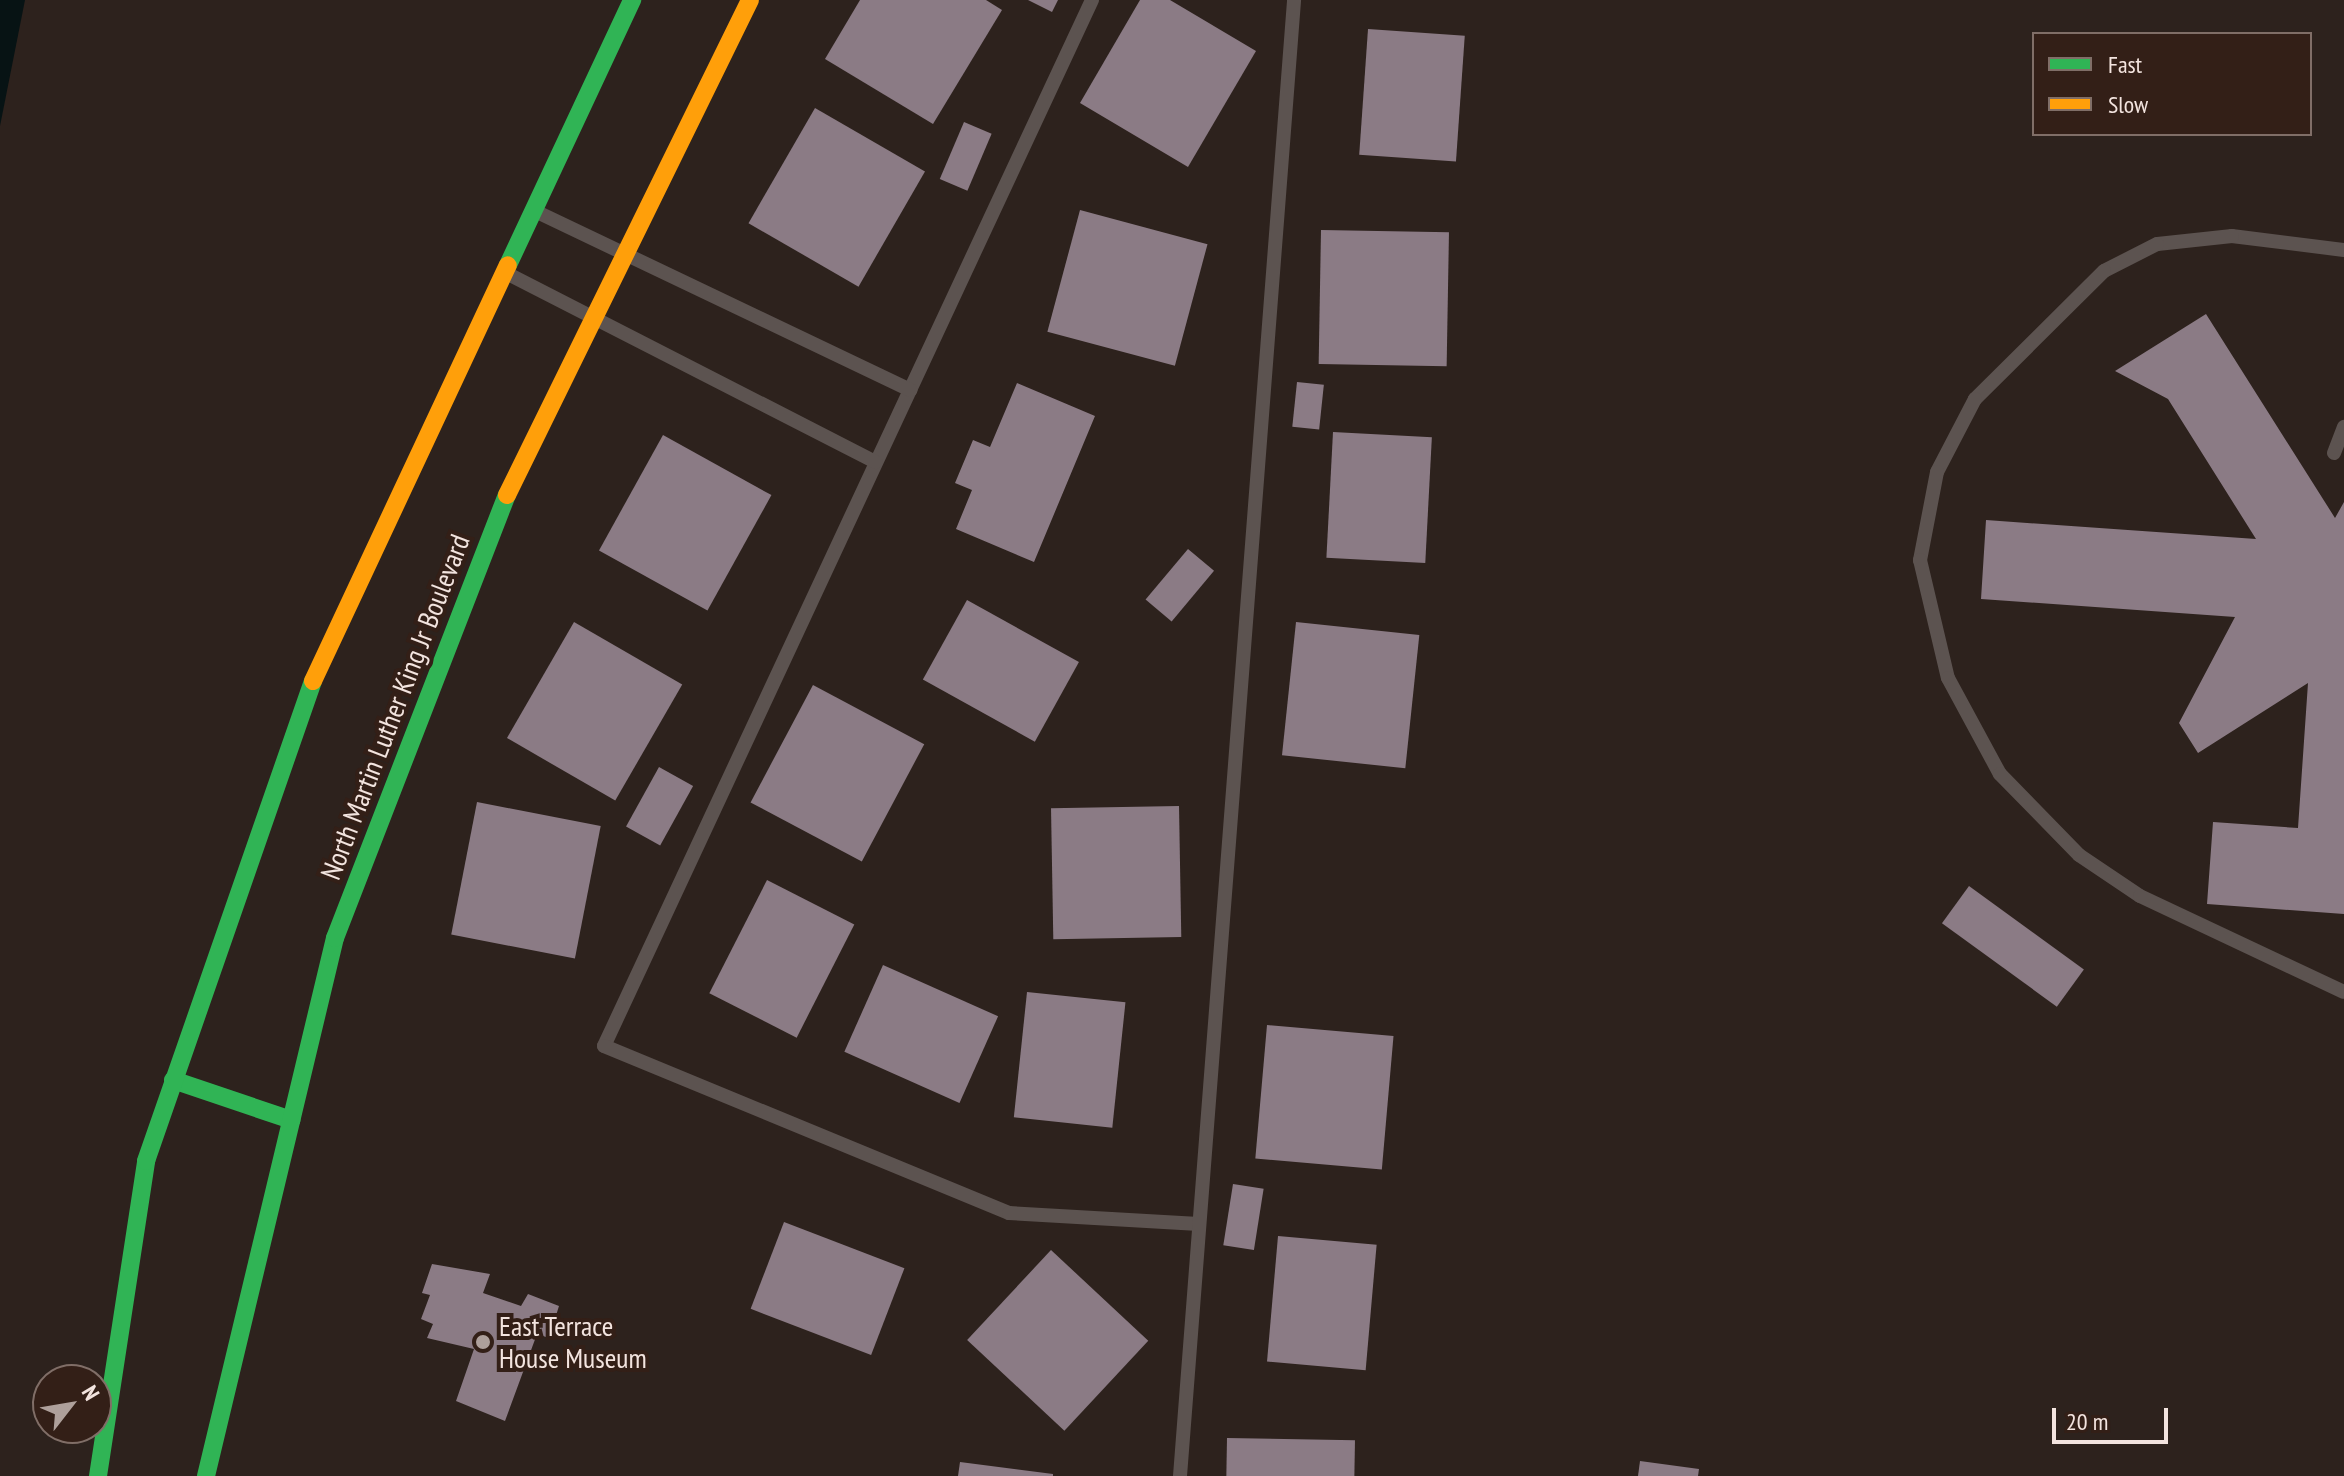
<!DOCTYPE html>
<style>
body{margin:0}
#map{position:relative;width:2344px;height:1476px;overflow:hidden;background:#2d221d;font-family:"PT Sans Narrow",sans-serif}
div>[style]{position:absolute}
.water>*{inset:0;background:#071314}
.building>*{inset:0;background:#8b7b85;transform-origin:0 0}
.lane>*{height:14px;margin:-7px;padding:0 7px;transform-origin:7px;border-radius:7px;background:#5c5350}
.fast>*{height:18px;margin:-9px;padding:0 9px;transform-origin:9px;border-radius:9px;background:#30b455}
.slow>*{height:18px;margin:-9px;padding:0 9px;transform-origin:9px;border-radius:9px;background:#ff9f0a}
.dots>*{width:22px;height:22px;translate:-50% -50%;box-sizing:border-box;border:4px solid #331f17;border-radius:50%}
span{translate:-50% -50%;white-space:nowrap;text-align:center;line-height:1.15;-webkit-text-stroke:8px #331f17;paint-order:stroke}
.street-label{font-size:28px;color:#f3e4df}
.poi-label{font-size:28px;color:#f3e4df}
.left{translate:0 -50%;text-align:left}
.legend{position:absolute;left:2032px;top:32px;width:280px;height:104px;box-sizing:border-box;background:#331f17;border:2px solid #806e67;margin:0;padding:10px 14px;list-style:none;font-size:24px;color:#f3e4df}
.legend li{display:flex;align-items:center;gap:16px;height:40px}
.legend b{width:40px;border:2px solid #806e67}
.north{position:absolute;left:32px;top:1364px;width:80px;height:80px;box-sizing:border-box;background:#331f17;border:2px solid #806e67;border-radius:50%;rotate:59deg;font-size:22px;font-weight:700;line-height:32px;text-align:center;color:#f3e4df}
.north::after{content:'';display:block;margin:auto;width:28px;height:36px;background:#aea09b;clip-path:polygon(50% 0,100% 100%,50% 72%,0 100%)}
.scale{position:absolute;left:2052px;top:1408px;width:116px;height:36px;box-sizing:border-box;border:4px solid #f3e4df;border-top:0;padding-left:10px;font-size:24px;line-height:28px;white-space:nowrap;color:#f3e4df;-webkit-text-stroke:6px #331f17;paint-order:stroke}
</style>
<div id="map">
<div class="water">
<i style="clip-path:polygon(0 0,25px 0,0 126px)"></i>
</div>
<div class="building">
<i style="clip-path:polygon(860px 0,986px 0,1002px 10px,933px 124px,825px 59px)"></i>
<i style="clip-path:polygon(1028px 0,1058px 0,1052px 12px)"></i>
<i style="clip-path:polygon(1140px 0,1170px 0,1256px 51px,1188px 167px,1080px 103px)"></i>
<i style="left:1368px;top:29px;width:97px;height:126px;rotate:4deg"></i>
<i style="left:815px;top:108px;width:127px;height:133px;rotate:30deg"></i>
<i style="left:964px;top:122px;width:30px;height:62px;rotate:23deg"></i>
<i style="left:1080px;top:210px;width:132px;height:126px;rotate:15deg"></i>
<i style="left:1321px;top:230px;width:128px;height:134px;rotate:1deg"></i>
<i style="clip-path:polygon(2206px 314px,2335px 518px,2344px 502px,2344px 914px,2207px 904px,2213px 822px,2298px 828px,2308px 683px,2198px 753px,2179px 723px,2235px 617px,1981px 599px,1986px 520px,2256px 539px,2168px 399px,2115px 371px)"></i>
<i style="left:1297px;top:382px;width:27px;height:45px;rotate:6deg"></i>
<i style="clip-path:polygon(1017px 383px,1095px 416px,1034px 562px,956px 529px,972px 490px,955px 483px,973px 440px,990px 447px)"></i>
<i style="left:1333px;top:432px;width:99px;height:126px;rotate:3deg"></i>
<i style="left:663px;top:435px;width:124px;height:132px;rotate:29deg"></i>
<i style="left:1188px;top:549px;width:34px;height:66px;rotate:40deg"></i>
<i style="left:967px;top:600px;width:128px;height:91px;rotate:29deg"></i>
<i style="left:574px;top:622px;width:125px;height:134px;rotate:30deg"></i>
<i style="left:1296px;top:622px;width:124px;height:134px;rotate:6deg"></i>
<i style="left:813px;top:685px;width:126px;height:133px;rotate:28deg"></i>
<i style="left:659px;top:767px;width:39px;height:68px;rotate:29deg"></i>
<i style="left:477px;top:802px;width:126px;height:135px;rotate:11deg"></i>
<i style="left:1179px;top:806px;width:131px;height:128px;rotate:89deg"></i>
<i style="left:767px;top:880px;width:98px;height:127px;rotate:27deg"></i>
<i style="left:1969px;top:886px;width:142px;height:46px;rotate:36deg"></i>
<i style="left:883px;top:965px;width:126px;height:95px;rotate:24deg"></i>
<i style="left:1027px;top:992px;width:99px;height:126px;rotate:6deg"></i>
<i style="left:1267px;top:1025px;width:127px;height:134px;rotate:5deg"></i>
<i style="left:1233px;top:1184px;width:31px;height:62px;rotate:9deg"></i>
<i style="left:784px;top:1222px;width:129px;height:93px;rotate:21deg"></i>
<i style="left:1278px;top:1236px;width:99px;height:126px;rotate:5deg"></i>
<i style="left:1051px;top:1250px;width:133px;height:123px;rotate:43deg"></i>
<i style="clip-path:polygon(432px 1264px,490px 1274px,483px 1293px,521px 1306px,528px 1294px,559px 1306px,549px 1338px,537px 1334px,505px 1421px,456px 1401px,474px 1349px,427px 1338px,433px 1324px,421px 1319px,430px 1295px,422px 1293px)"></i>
<i style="left:1227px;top:1438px;width:128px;height:38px;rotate:1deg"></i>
<i style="clip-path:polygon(1640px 1461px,1699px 1469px,1698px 1476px,1638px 1476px)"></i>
<i style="clip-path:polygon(960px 1462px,1053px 1474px,1053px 1476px,958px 1476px)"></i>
</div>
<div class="lane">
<i style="left:1092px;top:0;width:1154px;rotate:115.01deg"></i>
<i style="left:604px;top:1046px;width:438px;rotate:22.4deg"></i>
<i style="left:1009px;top:1213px;width:190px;rotate:3.3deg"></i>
<i style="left:535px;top:211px;width:416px;rotate:25.5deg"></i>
<i style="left:2344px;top:250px;width:113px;rotate:-172.9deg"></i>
<i style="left:2232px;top:236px;width:75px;rotate:173.9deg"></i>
<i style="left:2157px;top:244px;width:59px;rotate:153deg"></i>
<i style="left:2104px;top:271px;width:182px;rotate:135.2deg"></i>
<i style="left:1975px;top:399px;width:82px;rotate:117.5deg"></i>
<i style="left:1937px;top:472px;width:90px;rotate:100.9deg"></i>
<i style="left:1920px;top:560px;width:121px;rotate:76.7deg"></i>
<i style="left:1948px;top:678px;width:109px;rotate:61.6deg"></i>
<i style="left:2000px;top:774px;width:113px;rotate:45.7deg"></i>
<i style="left:2079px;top:855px;width:73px;rotate:33.9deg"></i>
<i style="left:2140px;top:896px;width:225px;rotate:25.2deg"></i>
<i style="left:508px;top:274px;width:413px;rotate:27.1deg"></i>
<i style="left:2334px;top:453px;width:28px;rotate:-69deg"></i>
<i style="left:1180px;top:1476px;width:1480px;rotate:-85.58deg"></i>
</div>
<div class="fast">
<i style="left:508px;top:265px;width:293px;rotate:-64.9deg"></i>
<i style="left:173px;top:1080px;width:125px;rotate:18.7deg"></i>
<i style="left:98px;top:1476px;width:319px;rotate:-81.3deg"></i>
<i style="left:146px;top:1161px;width:508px;rotate:-70.82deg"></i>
<i style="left:206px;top:1476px;width:553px;rotate:-76.52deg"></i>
<i style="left:335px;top:938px;width:475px;rotate:-68.8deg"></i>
</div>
<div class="slow">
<i style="left:507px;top:495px;width:551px;rotate:-63.85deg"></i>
<i style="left:313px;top:681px;width:459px;rotate:-64.9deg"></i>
</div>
<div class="dots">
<i style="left:483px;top:1342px;background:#aea09b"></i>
</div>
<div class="street-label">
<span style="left:395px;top:707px;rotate:-69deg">North Martin Luther King Jr Boulevard</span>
</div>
<div class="poi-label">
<span class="left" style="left:499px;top:1342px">East Terrace<br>House Museum</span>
</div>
<ul class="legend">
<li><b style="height:10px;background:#30b455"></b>Fast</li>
<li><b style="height:10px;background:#ff9f0a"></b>Slow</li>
</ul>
<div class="north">N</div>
<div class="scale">20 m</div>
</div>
